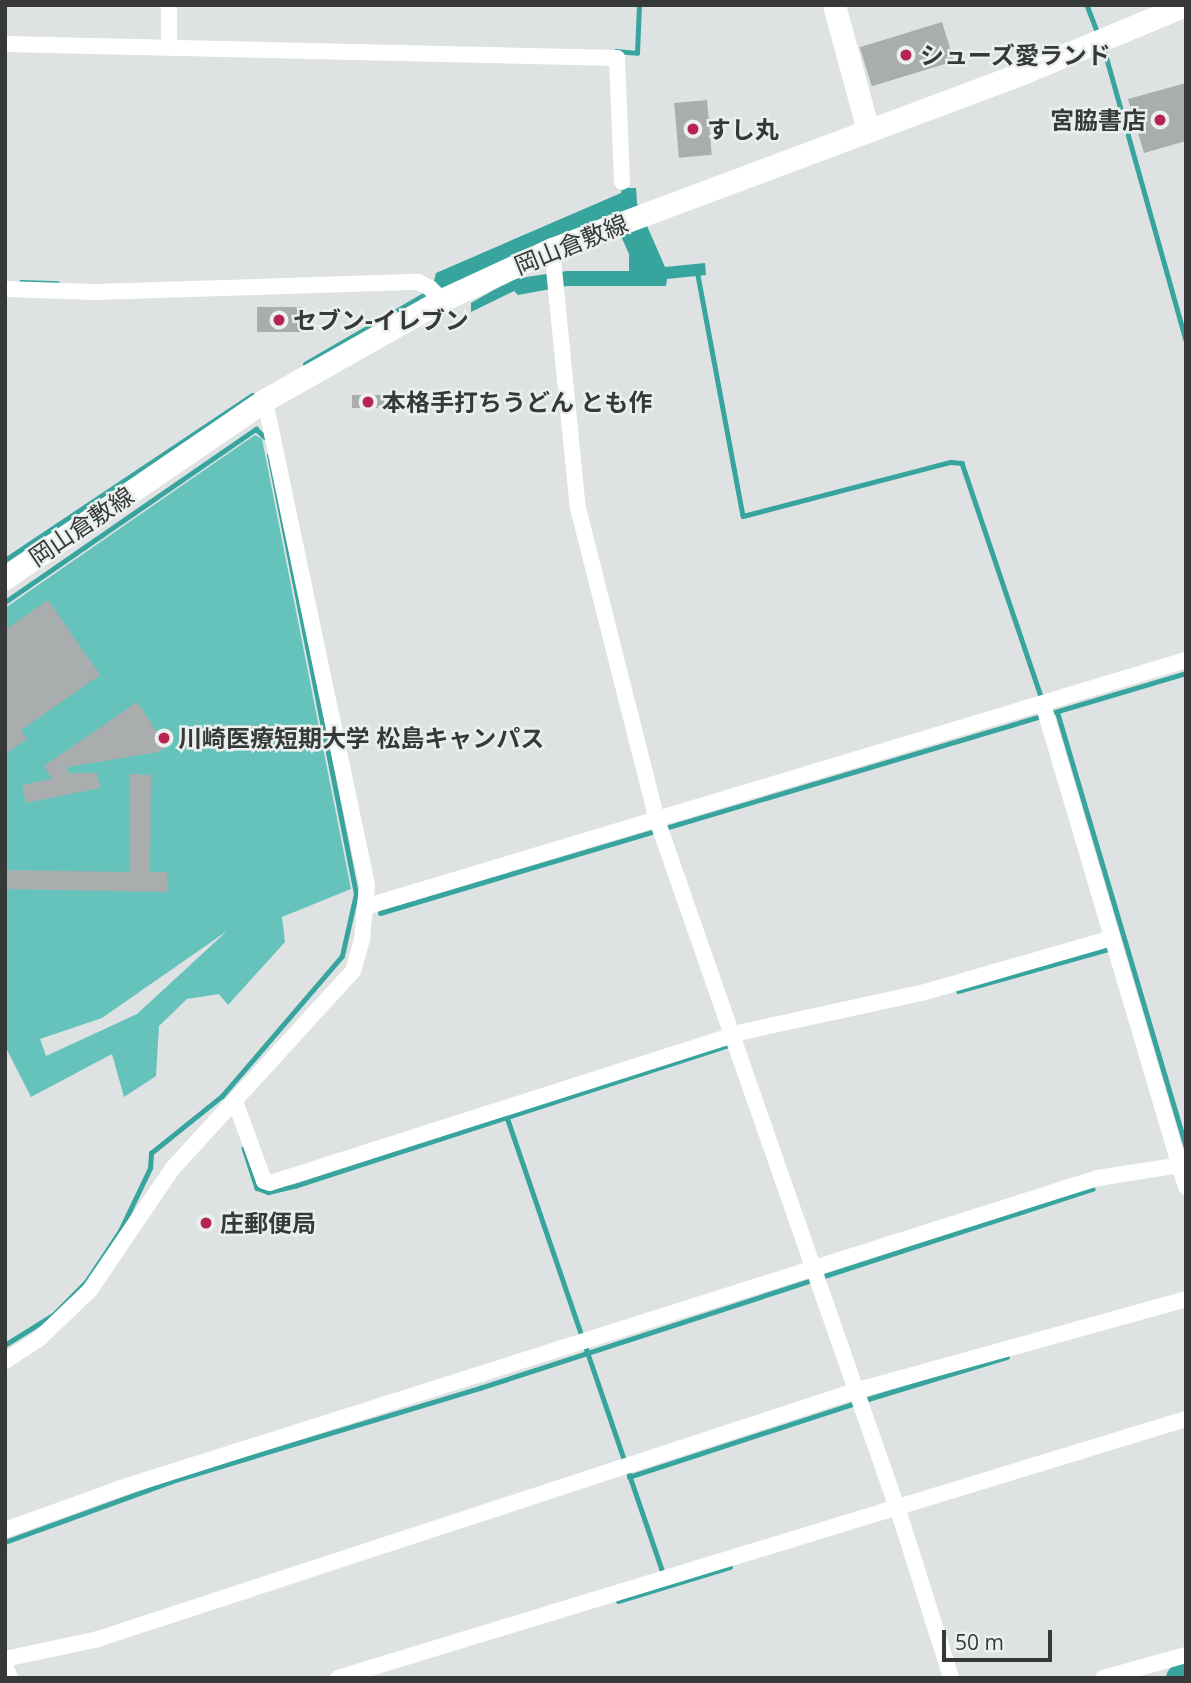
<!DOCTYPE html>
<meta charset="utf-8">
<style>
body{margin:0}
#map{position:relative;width:1191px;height:1683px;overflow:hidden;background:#dee2e2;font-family:"Open Sans","Noto Sans JP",sans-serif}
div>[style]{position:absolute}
.green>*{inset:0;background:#66c3bc}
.water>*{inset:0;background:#38a49e}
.stream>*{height:4.5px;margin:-2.25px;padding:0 2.25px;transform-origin:2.25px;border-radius:2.25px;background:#38a49e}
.river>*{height:26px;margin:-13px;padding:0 13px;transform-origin:13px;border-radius:13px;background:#38a49e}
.building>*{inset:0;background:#a9adad;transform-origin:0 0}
.street>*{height:16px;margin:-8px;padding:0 8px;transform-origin:8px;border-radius:8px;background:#fff}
.secondary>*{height:23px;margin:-11.5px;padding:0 11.5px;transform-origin:11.5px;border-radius:11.5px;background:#fff}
.dots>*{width:19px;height:19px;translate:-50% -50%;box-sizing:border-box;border:4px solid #ebf0ef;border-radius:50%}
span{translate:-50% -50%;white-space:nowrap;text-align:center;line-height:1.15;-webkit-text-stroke:5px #ebf0ef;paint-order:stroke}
.poi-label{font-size:24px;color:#373939;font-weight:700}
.left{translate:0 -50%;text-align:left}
.right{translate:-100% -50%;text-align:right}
.street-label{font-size:24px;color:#373939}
.frame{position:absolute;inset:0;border:7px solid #373939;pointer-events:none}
.scale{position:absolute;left:942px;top:1630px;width:110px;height:32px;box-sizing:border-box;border:4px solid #373939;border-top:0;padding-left:9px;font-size:21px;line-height:24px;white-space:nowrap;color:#373939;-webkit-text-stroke:5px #ebf0ef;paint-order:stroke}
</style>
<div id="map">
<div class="green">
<i style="clip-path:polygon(evenodd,255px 435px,262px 439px,351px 889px,282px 917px,285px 942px,228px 1005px,219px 994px,187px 999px,159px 1026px,156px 1076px,124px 1097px,112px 1054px,31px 1097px,5px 1046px,5px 608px,255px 435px,227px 931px,137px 1014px,46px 1056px,40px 1039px,102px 1018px,227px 931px)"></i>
</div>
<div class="water">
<i style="clip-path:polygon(622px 188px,636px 188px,637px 203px,665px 267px,705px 263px,706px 275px,667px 279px,666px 286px,567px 286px,518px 295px,514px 291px,471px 312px,471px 303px,513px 279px,567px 271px,629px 271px,629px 254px,611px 214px,442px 288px,434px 281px,436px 273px,621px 193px)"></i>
</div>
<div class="stream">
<i style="left:1087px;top:5px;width:31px;rotate:69deg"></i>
<i style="left:1103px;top:45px;width:306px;rotate:74.3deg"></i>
<i style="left:616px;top:51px;width:21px;rotate:5deg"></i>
<i style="left:637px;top:53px;width:48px;rotate:-87.6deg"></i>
<i style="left:697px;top:270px;width:250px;rotate:79.4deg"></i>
<i style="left:743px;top:516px;width:215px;rotate:-14.6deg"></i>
<i style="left:951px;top:462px;width:11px;rotate:5deg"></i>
<i style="left:962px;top:463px;width:244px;rotate:71.3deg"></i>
<i style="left:21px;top:282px;width:36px;rotate:2deg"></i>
<i style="left:305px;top:364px;width:141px;rotate:-30.2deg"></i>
<i style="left:5px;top:560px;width:297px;rotate:-33.7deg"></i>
<i style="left:5px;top:602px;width:305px;rotate:-34.6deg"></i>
<i style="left:256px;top:429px;width:12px;rotate:42deg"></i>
<i style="left:1058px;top:714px;width:451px;rotate:73.5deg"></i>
<i style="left:380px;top:913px;width:841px;rotate:-16.58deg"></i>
<i style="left:958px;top:991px;width:160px;rotate:-15.6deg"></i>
<i style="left:507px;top:1117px;width:485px;rotate:71.1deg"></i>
<i style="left:244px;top:1148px;width:42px;rotate:72deg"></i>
<i style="left:257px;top:1188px;width:12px;rotate:20deg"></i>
<i style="left:268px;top:1192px;width:28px;rotate:-13deg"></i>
<i style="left:295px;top:1186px;width:459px;rotate:-18deg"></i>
<i style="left:5px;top:1345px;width:57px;rotate:-32deg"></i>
<i style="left:53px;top:1315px;width:47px;rotate:-45deg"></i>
<i style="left:86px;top:1282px;width:61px;rotate:-56.3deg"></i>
<i style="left:120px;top:1231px;width:70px;rotate:-64.5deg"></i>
<i style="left:150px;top:1168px;width:15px;rotate:-86deg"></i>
<i style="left:151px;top:1153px;width:91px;rotate:-38.8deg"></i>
<i style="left:222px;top:1096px;width:184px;rotate:-49.4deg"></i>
<i style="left:342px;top:956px;width:64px;rotate:-77.3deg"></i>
<i style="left:356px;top:894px;width:447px;rotate:-101.2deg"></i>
<i style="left:868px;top:1399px;width:145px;rotate:-16.8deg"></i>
<i style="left:629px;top:1477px;width:236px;rotate:-18.1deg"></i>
<i style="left:5px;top:1542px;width:181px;rotate:-20deg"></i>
<i style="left:175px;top:1480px;width:319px;rotate:-16.8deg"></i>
<i style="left:480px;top:1388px;width:644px;rotate:-18.01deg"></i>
<i style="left:618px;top:1601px;width:117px;rotate:-16.9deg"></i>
</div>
<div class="river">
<i style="left:1179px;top:1678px;width:7px;rotate:-16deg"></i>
</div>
<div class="building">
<i style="left:942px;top:22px;width:41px;height:86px;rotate:73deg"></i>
<i style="clip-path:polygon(1186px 83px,1186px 141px,1144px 153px,1128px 99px)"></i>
<i style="left:707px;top:100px;width:55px;height:33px;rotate:85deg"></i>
<i style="left:302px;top:307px;width:25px;height:45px;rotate:90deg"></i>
<i style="left:384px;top:395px;width:13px;height:32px;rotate:90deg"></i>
<i style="clip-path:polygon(48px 600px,100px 675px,21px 730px,27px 739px,5px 754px,5px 630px)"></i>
<i style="clip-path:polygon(137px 702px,167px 747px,158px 752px,67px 767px,68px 773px,97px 773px,100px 788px,26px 803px,22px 785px,52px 779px,44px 766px)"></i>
<i style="clip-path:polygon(130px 774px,151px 775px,150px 872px,167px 872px,168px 892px,5px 889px,5px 870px,129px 872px)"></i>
</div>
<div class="street">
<i style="left:169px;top:5px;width:42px;rotate:90deg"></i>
<i style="left:5px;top:44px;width:612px;rotate:1.31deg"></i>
<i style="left:617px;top:58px;width:124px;rotate:87.7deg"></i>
<i style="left:552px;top:249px;width:260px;rotate:84.3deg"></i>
<i style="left:578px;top:508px;width:322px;rotate:75.8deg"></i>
<i style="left:657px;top:820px;width:740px;rotate:70.76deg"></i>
<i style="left:901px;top:1519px;width:167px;rotate:72.5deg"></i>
<i style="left:5px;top:289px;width:90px;rotate:1.9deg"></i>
<i style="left:95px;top:292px;width:323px;rotate:-1.8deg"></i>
<i style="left:418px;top:282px;width:13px;rotate:27deg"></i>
<i style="left:430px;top:288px;width:16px;rotate:52deg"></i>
<i style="left:1043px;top:704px;width:504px;rotate:73.51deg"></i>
<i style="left:368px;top:906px;width:854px;rotate:-16.74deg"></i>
<i style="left:236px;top:1104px;width:82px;rotate:70deg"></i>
<i style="left:264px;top:1181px;width:6px;rotate:18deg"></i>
<i style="left:270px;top:1183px;width:496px;rotate:-17.7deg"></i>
<i style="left:742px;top:1032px;width:187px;rotate:-12.3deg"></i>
<i style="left:925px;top:992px;width:195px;rotate:-16.1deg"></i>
<i style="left:5px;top:1361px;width:42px;rotate:-33.3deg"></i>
<i style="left:40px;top:1338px;width:69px;rotate:-43.8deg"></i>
<i style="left:90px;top:1290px;width:148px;rotate:-55.8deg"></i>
<i style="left:173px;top:1168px;width:267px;rotate:-47.6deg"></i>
<i style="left:353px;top:971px;width:33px;rotate:-74deg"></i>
<i style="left:362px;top:939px;width:54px;rotate:-84.7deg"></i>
<i style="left:367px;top:885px;width:496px;rotate:-101.9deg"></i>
<i style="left:5px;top:1530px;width:120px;rotate:-19.9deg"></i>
<i style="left:118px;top:1489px;width:1028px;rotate:-17.61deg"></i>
<i style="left:1098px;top:1178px;width:89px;rotate:-9deg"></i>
<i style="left:5px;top:1659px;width:95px;rotate:-12.1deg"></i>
<i style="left:98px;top:1639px;width:797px;rotate:-18.14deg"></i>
<i style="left:855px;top:1391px;width:344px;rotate:-15.5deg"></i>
<i style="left:5px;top:1665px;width:14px;rotate:69deg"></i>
<i style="left:338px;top:1678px;width:887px;rotate:-16.98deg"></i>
<i style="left:1103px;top:1678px;width:86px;rotate:-15.5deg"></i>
</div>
<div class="secondary">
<i style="left:834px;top:5px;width:130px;rotate:74.8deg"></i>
<i style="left:5px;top:578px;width:315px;rotate:-34.4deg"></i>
<i style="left:265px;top:400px;width:201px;rotate:-29.5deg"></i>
<i style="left:440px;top:301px;width:123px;rotate:-24.9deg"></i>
<i style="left:552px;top:249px;width:489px;rotate:-20.5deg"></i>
<i style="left:1010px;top:78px;width:190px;rotate:-22.6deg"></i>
</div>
<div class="dots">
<i style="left:906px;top:55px;background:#b62550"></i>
<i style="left:1160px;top:120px;background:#b62550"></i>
<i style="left:693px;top:129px;background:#b62550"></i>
<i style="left:279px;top:320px;background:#b62550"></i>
<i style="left:368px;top:402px;background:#b62550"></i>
<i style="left:164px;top:738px;background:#b62550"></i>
<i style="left:206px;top:1223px;background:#b62550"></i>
</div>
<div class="poi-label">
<span class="left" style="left:920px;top:55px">シューズ愛ランド</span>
<span class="right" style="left:1146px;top:120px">宮脇書店</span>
<span class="left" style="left:707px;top:129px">すし丸</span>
<span class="left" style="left:293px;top:320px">セブン-イレブン</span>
<span class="left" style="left:382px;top:402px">本格手打ちうどん とも作</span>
<span class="left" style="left:178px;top:738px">川崎医療短期大学 松島キャンパス</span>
<span class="left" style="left:220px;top:1223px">庄郵便局</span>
</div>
<div class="street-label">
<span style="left:571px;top:244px;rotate:-22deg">岡山倉敷線</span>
<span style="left:81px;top:526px;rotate:-34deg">岡山倉敷線</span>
</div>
<div class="frame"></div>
<div class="scale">50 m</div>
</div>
